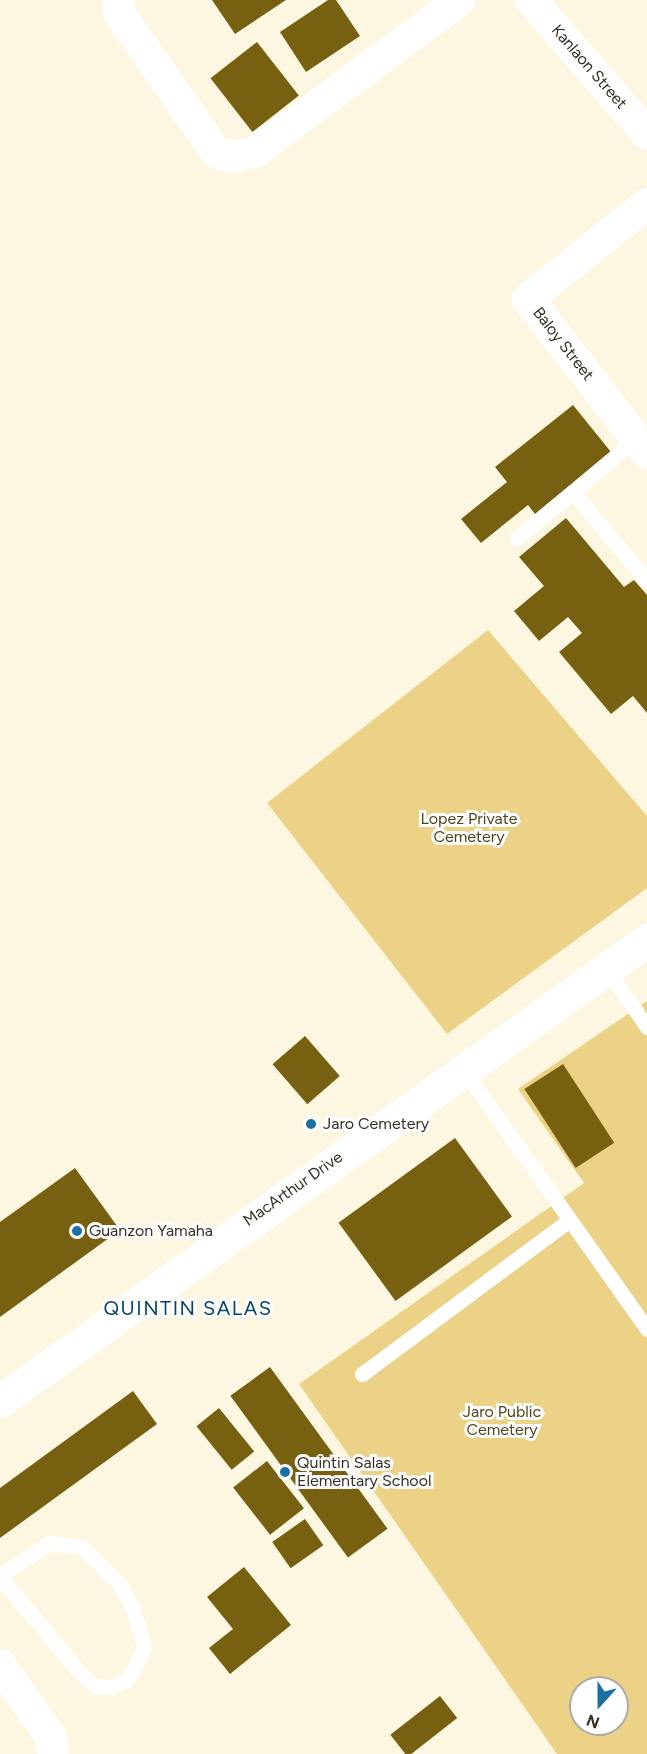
<!DOCTYPE html>
<style>
body{margin:0}
#map{position:relative;width:647px;height:1754px;overflow:hidden;background:#fdf6e1;font-family:Figtree,sans-serif}
div>[style]{position:absolute}
.green>*{inset:0;background:#ecd286}
.building>*{inset:0;background:#776111;transform-origin:0 0}
.service>*{height:15px;margin:-7.5px;padding:0 7.5px;transform-origin:7.5px;border-radius:7.5px;background:#fff}
.minor>*{height:32px;margin:-16px;padding:0 16px;transform-origin:16px;border-radius:16px;background:#fff}
.primary>*{height:33px;margin:-16.5px;padding:0 16.5px;transform-origin:16.5px;border-radius:16.5px;background:#fff}
.dots>*{width:16px;height:16px;translate:-50% -50%;box-sizing:border-box;border:3px solid #fff;border-radius:50%}
span{translate:-50% -50%;white-space:nowrap;text-align:center;line-height:1.15;-webkit-text-stroke:6px #fff;paint-order:stroke}
.street-label{font-size:16px;color:#353023}
.park-label{font-size:16px;color:#51441c}
.poi-label{font-size:16px;color:#353023}
.left{translate:0 -50%;text-align:left}
.quarter-label{font-size:20px;color:#084667;letter-spacing:1.5px}
.north{position:absolute;left:569px;top:1676px;width:60px;height:60px;box-sizing:border-box;background:#fff;border:2px solid #aeaca7;border-radius:50%;rotate:201deg;font-size:16px;font-weight:700;line-height:24px;text-align:center;color:#353023}
.north::after{content:'';display:block;margin:auto;width:21px;height:27px;background:#1971a1;clip-path:polygon(50% 0,100% 100%,50% 72%,0 100%)}
</style>
<div id="map">
<div class="green">
<i style="clip-path:polygon(488px 630px,647px 816px,647px 888px,447px 1034px,267px 803px)"></i>
<i style="clip-path:polygon(evenodd,647px 1001px,647px 1754px,557px 1754px,299px 1384px,584px 1183px,518px 1089px,647px 1001px,581px 1688px,617px 1688px,617px 1724px,581px 1724px,581px 1688px)"></i>
</div>
<div class="building">
<i style="clip-path:polygon(212px 0,286px 0,235px 34px)"></i>
<i style="clip-path:polygon(328px 0,336px 0,360px 36px,306px 72px,280px 32px)"></i>
<i style="left:257px;top:42px;width:68px;height:59px;rotate:52deg"></i>
<i style="clip-path:polygon(573px 405px,611px 452px,535px 514px,528px 505px,481px 543px,461px 519px,507px 482px,495px 467px)"></i>
<i style="clip-path:polygon(566px 518px,624px 587px,634px 580px,647px 595px,647px 713px,633px 696px,611px 714px,559px 652px,582px 633px,568px 617px,539px 641px,514px 611px,544px 586px,519px 557px)"></i>
<i style="left:305px;top:1036px;width:53px;height:43px;rotate:49deg"></i>
<i style="left:563px;top:1064px;width:94px;height:46px;rotate:57deg"></i>
<i style="left:455px;top:1138px;width:97px;height:144px;rotate:54deg"></i>
<i style="clip-path:polygon(75px 1168px,120px 1230px,0 1317px,0 1222px)"></i>
<i style="left:270px;top:1367px;width:200px;height:49px;rotate:54deg"></i>
<i style="clip-path:polygon(133px 1391px,157px 1424px,0 1538px,0 1488px)"></i>
<i style="left:219px;top:1408px;width:56px;height:29px;rotate:51deg"></i>
<i style="left:267px;top:1461px;width:60px;height:43px;rotate:52deg"></i>
<i style="left:305px;top:1519px;width:32px;height:40px;rotate:55deg"></i>
<i style="clip-path:polygon(244px 1567px,291px 1625px,230px 1674px,209px 1648px,233px 1629px,207px 1597px)"></i>
<i style="left:440px;top:1696px;width:28px;height:63px;rotate:52deg"></i>
</div>
<div class="service">
<i style="left:573px;top:492px;width:116px;rotate:50.3deg"></i>
<i style="left:517px;top:538px;width:155px;rotate:-39.8deg"></i>
<i style="left:606px;top:968px;width:72px;rotate:55.2deg"></i>
<i style="left:463px;top:1069px;width:319px;rotate:54.7deg"></i>
<i style="left:362px;top:1374px;width:258px;rotate:-36.6deg"></i>
<i style="left:0;top:1575px;width:59px;rotate:-32.6deg"></i>
<i style="left:50px;top:1543px;width:32px;rotate:7deg"></i>
<i style="left:82px;top:1547px;width:54px;rotate:45deg"></i>
<i style="left:120px;top:1585px;width:26px;rotate:61deg"></i>
<i style="left:133px;top:1608px;width:41px;rotate:74.2deg"></i>
<i style="left:144px;top:1647px;width:20px;rotate:114deg"></i>
<i style="left:136px;top:1665px;width:18px;rotate:124deg"></i>
<i style="left:126px;top:1680px;width:17px;rotate:155deg"></i>
<i style="left:111px;top:1687px;width:15px;rotate:-176deg"></i>
<i style="left:96px;top:1686px;width:16px;rotate:-142deg"></i>
<i style="left:83px;top:1676px;width:129px;rotate:-130deg"></i>
</div>
<div class="minor">
<i style="left:119px;top:0;width:13px;rotate:90deg"></i>
<i style="left:119px;top:13px;width:169px;rotate:55.1deg"></i>
<i style="left:216px;top:152px;width:19px;rotate:16deg"></i>
<i style="left:234px;top:157px;width:22px;rotate:-13deg"></i>
<i style="left:255px;top:152px;width:255px;rotate:-36.6deg"></i>
<i style="left:531px;top:0;width:177px;rotate:49.1deg"></i>
<i style="left:647px;top:204px;width:152px;rotate:141.4deg"></i>
<i style="left:528px;top:299px;width:195px;rotate:52.3deg"></i>
<i style="left:0;top:1665px;width:88px;rotate:54.7deg"></i>
<i style="left:51px;top:1737px;width:17px;rotate:83deg"></i>
</div>
<div class="primary">
<i style="left:0;top:1401px;width:794px;rotate:-35.47deg"></i>
</div>
<div class="dots">
<i style="left:311px;top:1124px;background:#1971a1"></i>
<i style="left:77px;top:1231px;background:#1971a1"></i>
<i style="left:285px;top:1472px;background:#1971a1"></i>
</div>
<div class="street-label">
<span style="left:589px;top:67px;rotate:49deg">Kanlaon Street</span>
<span style="left:563px;top:344px;rotate:52deg">Baloy Street</span>
<span style="left:293px;top:1189px;rotate:-35deg">MacArthur Drive</span>
</div>
<div class="park-label">
<span style="left:469px;top:828px">Lopez Private<br>Cemetery</span>
<span style="left:502px;top:1421px">Jaro Public<br>Cemetery</span>
</div>
<div class="poi-label">
<span class="left" style="left:323px;top:1124px">Jaro Cemetery</span>
<span class="left" style="left:89px;top:1231px">Guanzon Yamaha</span>
<span class="left" style="left:297px;top:1472px">Quintin Salas<br>Elementary School</span>
</div>
<div class="quarter-label">
<span style="left:188px;top:1308px">QUINTIN SALAS</span>
</div>
<div class="north">N</div>
</div>
